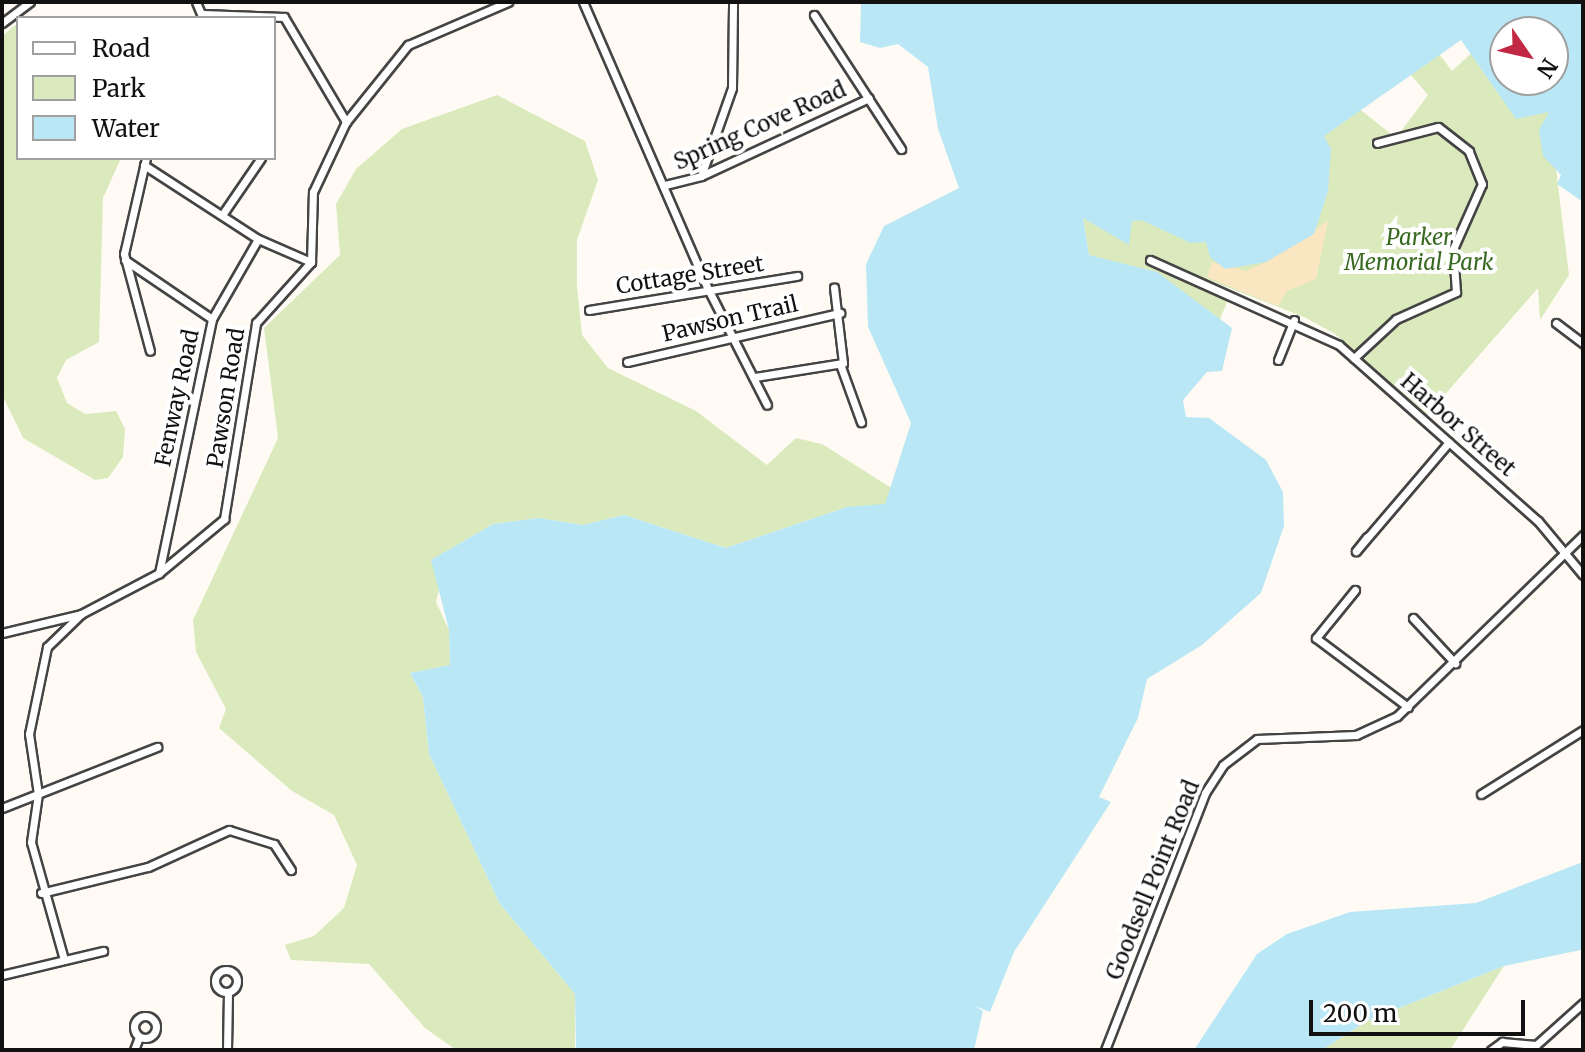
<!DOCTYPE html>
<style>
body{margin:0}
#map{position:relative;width:1585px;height:1052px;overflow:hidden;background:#fffbf4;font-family:Merriweather,serif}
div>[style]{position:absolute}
.green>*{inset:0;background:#daeabd}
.sand>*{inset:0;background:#fae6c1}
.water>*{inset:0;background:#b9e7f6}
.roads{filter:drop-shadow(2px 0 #444) drop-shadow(-2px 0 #444) drop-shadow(0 2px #444) drop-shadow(0 -2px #444)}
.minor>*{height:7px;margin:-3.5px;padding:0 3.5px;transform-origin:3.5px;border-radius:3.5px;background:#fff}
.minor>.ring{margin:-3.5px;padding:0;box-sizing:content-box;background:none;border:7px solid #fff;border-radius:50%}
span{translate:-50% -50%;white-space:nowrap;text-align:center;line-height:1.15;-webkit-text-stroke:8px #fff;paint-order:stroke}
.street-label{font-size:22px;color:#111}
.park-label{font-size:22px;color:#386920;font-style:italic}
.frame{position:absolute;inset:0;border:4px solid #111;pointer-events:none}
.legend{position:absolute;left:16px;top:16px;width:260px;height:144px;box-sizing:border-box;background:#fff;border:2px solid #a0a0a0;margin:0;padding:10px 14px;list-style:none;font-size:24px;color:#111}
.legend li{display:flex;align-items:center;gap:16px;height:40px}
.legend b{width:40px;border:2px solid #a0a0a0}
.north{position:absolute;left:1489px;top:16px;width:80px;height:80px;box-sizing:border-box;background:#fff;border:2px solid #a0a0a0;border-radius:50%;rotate:124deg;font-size:22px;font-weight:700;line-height:32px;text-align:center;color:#111}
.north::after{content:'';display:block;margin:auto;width:28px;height:36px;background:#c12843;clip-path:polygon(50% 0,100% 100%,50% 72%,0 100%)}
.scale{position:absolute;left:1309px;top:1000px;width:216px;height:36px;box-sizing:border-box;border:4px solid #111;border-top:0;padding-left:10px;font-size:24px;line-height:28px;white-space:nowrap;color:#111;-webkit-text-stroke:6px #fff;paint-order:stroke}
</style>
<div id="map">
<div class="green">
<i style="clip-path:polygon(18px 23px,18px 158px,121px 158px,103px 198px,99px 342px,66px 360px,57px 378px,67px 403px,85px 414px,116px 411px,125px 429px,123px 457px,108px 478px,95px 480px,23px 438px,2px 394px,2px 36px)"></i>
<i style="clip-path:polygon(1434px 47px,1452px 71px,1477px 48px,1496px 74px,1549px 111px,1569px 275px,1540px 320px,1538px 288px,1427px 415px,1335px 334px,1304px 317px,1206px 279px,1202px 290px,1228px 300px,1217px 326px,1122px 267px,1089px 255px,1083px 217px,1129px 218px,1321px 139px,1352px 103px,1396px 138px,1428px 95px,1404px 67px)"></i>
<i style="clip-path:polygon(497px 95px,585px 141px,598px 180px,577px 240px,577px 286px,582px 335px,608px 368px,696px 411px,767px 465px,796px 438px,822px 444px,893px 489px,885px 504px,867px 511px,847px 507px,726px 548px,624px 515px,583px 525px,539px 518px,493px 524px,448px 550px,436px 602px,449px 630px,450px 665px,410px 673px,423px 697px,429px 754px,500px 904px,575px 994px,575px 1050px,456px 1050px,425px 1028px,369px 964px,291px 960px,285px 945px,314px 936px,344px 908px,357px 865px,334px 815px,292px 791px,219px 728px,226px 709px,196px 652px,193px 620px,278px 438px,264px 328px,340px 255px,336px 204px,356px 169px,402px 129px)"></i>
<i style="clip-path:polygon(1504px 966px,1450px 1050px,1322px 1050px,1367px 1021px)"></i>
</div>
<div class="sand">
<i style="clip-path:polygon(1328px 221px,1316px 279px,1287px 291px,1278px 306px,1207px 277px,1212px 262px,1246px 271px,1266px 262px)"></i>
</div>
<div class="water">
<i style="clip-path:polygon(evenodd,861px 2px,1583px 2px,1583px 202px,1557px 184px,1561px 175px,1543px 156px,1539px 130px,1549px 112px,1516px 119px,1461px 40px,1324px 136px,1331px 149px,1328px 191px,1314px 234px,1266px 262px,1225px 269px,1210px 257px,1206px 242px,1191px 243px,1141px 220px,1132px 221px,1129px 245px,1083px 218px,1089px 255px,1157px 272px,1232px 328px,1222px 371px,1207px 372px,1183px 400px,1186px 417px,1209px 418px,1266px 460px,1283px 492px,1284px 526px,1261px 593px,1202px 645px,1147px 679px,1138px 718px,1099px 797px,1111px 802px,1014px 952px,990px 1012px,975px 1006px,983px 1011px,974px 1050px,576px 1050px,575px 994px,500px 904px,429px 754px,423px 697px,410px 673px,450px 665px,449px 630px,431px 560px,493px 524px,539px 518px,583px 525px,624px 515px,726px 548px,847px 507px,885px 504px,911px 423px,868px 327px,866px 264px,884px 226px,959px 188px,938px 129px,928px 67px,898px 44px,880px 48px,860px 42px,861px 2px,1505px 32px,1553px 32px,1553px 80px,1505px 80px,1505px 32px)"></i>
<i style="clip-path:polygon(1583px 862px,1581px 950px,1504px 966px,1367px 1021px,1322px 1050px,1194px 1050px,1257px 954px,1287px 934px,1350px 912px,1476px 903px)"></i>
</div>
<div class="roads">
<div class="minor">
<i style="left:196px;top:2px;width:15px;rotate:67deg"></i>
<i style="left:583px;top:2px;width:311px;rotate:66.5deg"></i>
<i style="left:707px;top:287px;width:132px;rotate:63deg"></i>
<i style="left:203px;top:14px;width:81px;rotate:2.1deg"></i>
<i style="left:284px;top:17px;width:122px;rotate:59.4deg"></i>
<i style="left:814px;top:15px;width:160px;rotate:57deg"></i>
<i style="left:2px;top:23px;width:35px;rotate:-37deg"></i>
<i style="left:146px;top:158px;width:98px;rotate:102.9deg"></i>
<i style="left:124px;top:254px;width:100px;rotate:75deg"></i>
<i style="left:144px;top:165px;width:136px;rotate:33deg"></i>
<i style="left:258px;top:239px;width:58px;rotate:23.5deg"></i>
<i style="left:701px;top:176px;width:93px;rotate:-70.6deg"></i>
<i style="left:732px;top:88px;width:86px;rotate:-89.3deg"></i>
<i style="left:665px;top:185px;width:37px;rotate:-14deg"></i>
<i style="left:701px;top:176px;width:185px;rotate:-24.9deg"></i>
<i style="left:222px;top:215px;width:69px;rotate:-55.6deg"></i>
<i style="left:125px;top:260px;width:105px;rotate:34.1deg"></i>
<i style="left:1150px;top:260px;width:207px;rotate:24.2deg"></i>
<i style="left:1339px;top:345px;width:266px;rotate:41.5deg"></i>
<i style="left:1538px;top:521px;width:70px;rotate:50.2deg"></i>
<i style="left:589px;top:310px;width:211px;rotate:-9.3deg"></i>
<i style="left:1556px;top:323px;width:34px;rotate:37deg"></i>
<i style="left:1354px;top:358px;width:57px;rotate:-42.9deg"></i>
<i style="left:1396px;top:319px;width:66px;rotate:-24.2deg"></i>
<i style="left:1456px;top:292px;width:43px;rotate:-94deg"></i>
<i style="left:1453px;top:249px;width:71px;rotate:-66deg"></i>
<i style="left:1482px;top:184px;width:35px;rotate:-112deg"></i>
<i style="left:1469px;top:151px;width:39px;rotate:-142deg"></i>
<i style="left:1438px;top:127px;width:63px;rotate:165.3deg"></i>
<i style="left:1278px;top:360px;width:43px;rotate:-68.2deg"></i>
<i style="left:627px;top:362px;width:219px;rotate:-13deg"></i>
<i style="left:840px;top:364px;width:62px;rotate:70.1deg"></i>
<i style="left:755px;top:377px;width:89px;rotate:-9deg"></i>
<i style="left:843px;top:363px;width:76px;rotate:-96.8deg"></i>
<i style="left:1367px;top:537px;width:18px;rotate:128deg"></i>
<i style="left:1356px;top:551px;width:143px;rotate:-49.5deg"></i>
<i style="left:159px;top:573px;width:259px;rotate:-78.2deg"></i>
<i style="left:212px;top:319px;width:92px;rotate:-60.1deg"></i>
<i style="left:1355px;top:590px;width:62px;rotate:129.1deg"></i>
<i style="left:1316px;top:638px;width:115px;rotate:36.9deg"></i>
<i style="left:1413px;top:618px;width:62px;rotate:47deg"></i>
<i style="left:2px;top:633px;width:81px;rotate:-13.5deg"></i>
<i style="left:81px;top:614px;width:88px;rotate:-27.7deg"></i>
<i style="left:159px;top:573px;width:85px;rotate:-39.7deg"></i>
<i style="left:224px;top:519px;width:199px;rotate:-80.7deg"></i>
<i style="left:256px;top:323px;width:82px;rotate:-48deg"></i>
<i style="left:311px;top:262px;width:70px;rotate:-88.4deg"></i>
<i style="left:313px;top:192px;width:77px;rotate:-64.8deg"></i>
<i style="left:346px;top:122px;width:99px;rotate:-51.2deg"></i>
<i style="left:408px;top:45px;width:109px;rotate:-23.3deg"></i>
<i style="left:1481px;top:794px;width:120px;rotate:-32.1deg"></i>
<i style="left:2px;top:808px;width:167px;rotate:-21.5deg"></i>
<i style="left:41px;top:893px;width:110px;rotate:-13.7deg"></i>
<i style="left:148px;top:867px;width:89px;rotate:-24.6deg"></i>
<i style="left:229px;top:830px;width:47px;rotate:17.3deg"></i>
<i style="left:274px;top:844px;width:31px;rotate:57deg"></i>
<i style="left:63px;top:956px;width:118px;rotate:-105.7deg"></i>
<i style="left:31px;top:842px;width:49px;rotate:-81.7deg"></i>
<i style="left:38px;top:794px;width:61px;rotate:-98.5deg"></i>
<i style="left:29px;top:734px;width:89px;rotate:-78.3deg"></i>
<i style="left:47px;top:647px;width:47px;rotate:-44.1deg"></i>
<i class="ring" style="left:215px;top:970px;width:15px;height:15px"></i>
<i style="left:2px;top:975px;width:104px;rotate:-13.4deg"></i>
<i class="ring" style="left:134px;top:1016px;width:15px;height:15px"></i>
<i style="left:134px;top:1050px;width:14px;rotate:-69deg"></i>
<i style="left:227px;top:1050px;width:58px;rotate:-89deg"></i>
<i style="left:1105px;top:1050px;width:276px;rotate:-68.7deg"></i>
<i style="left:1205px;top:793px;width:33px;rotate:-57deg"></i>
<i style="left:1223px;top:765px;width:43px;rotate:-37.4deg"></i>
<i style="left:1257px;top:739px;width:99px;rotate:-2.3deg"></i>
<i style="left:1356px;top:735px;width:45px;rotate:-24.9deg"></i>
<i style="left:1397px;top:716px;width:260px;rotate:-44.2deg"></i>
<i style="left:1491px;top:1050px;width:14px;rotate:-36deg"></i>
<i style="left:1502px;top:1042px;width:34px;rotate:5deg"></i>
<i style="left:1536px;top:1045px;width:63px;rotate:-41.8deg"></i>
</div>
</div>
<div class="street-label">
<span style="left:760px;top:126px;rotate:-24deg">Spring Cove Road</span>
<span style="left:690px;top:275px;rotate:-9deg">Cottage Street</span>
<span style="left:730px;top:319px;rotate:-13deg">Pawson Trail</span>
<span style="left:177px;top:398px;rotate:-78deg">Fenway Road</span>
<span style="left:226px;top:398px;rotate:-81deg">Pawson Road</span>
<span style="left:1458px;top:425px;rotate:41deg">Harbor Street</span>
<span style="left:1153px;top:880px;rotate:-68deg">Goodsell Point Road</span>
</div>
<div class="park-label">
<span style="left:1419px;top:250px">Parker<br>Memorial Park</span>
</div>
<div class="frame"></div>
<ul class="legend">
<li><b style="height:10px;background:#fff"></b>Road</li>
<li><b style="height:22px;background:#daeabd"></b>Park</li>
<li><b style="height:22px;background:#b9e7f6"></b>Water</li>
</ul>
<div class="north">N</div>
<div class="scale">200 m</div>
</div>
